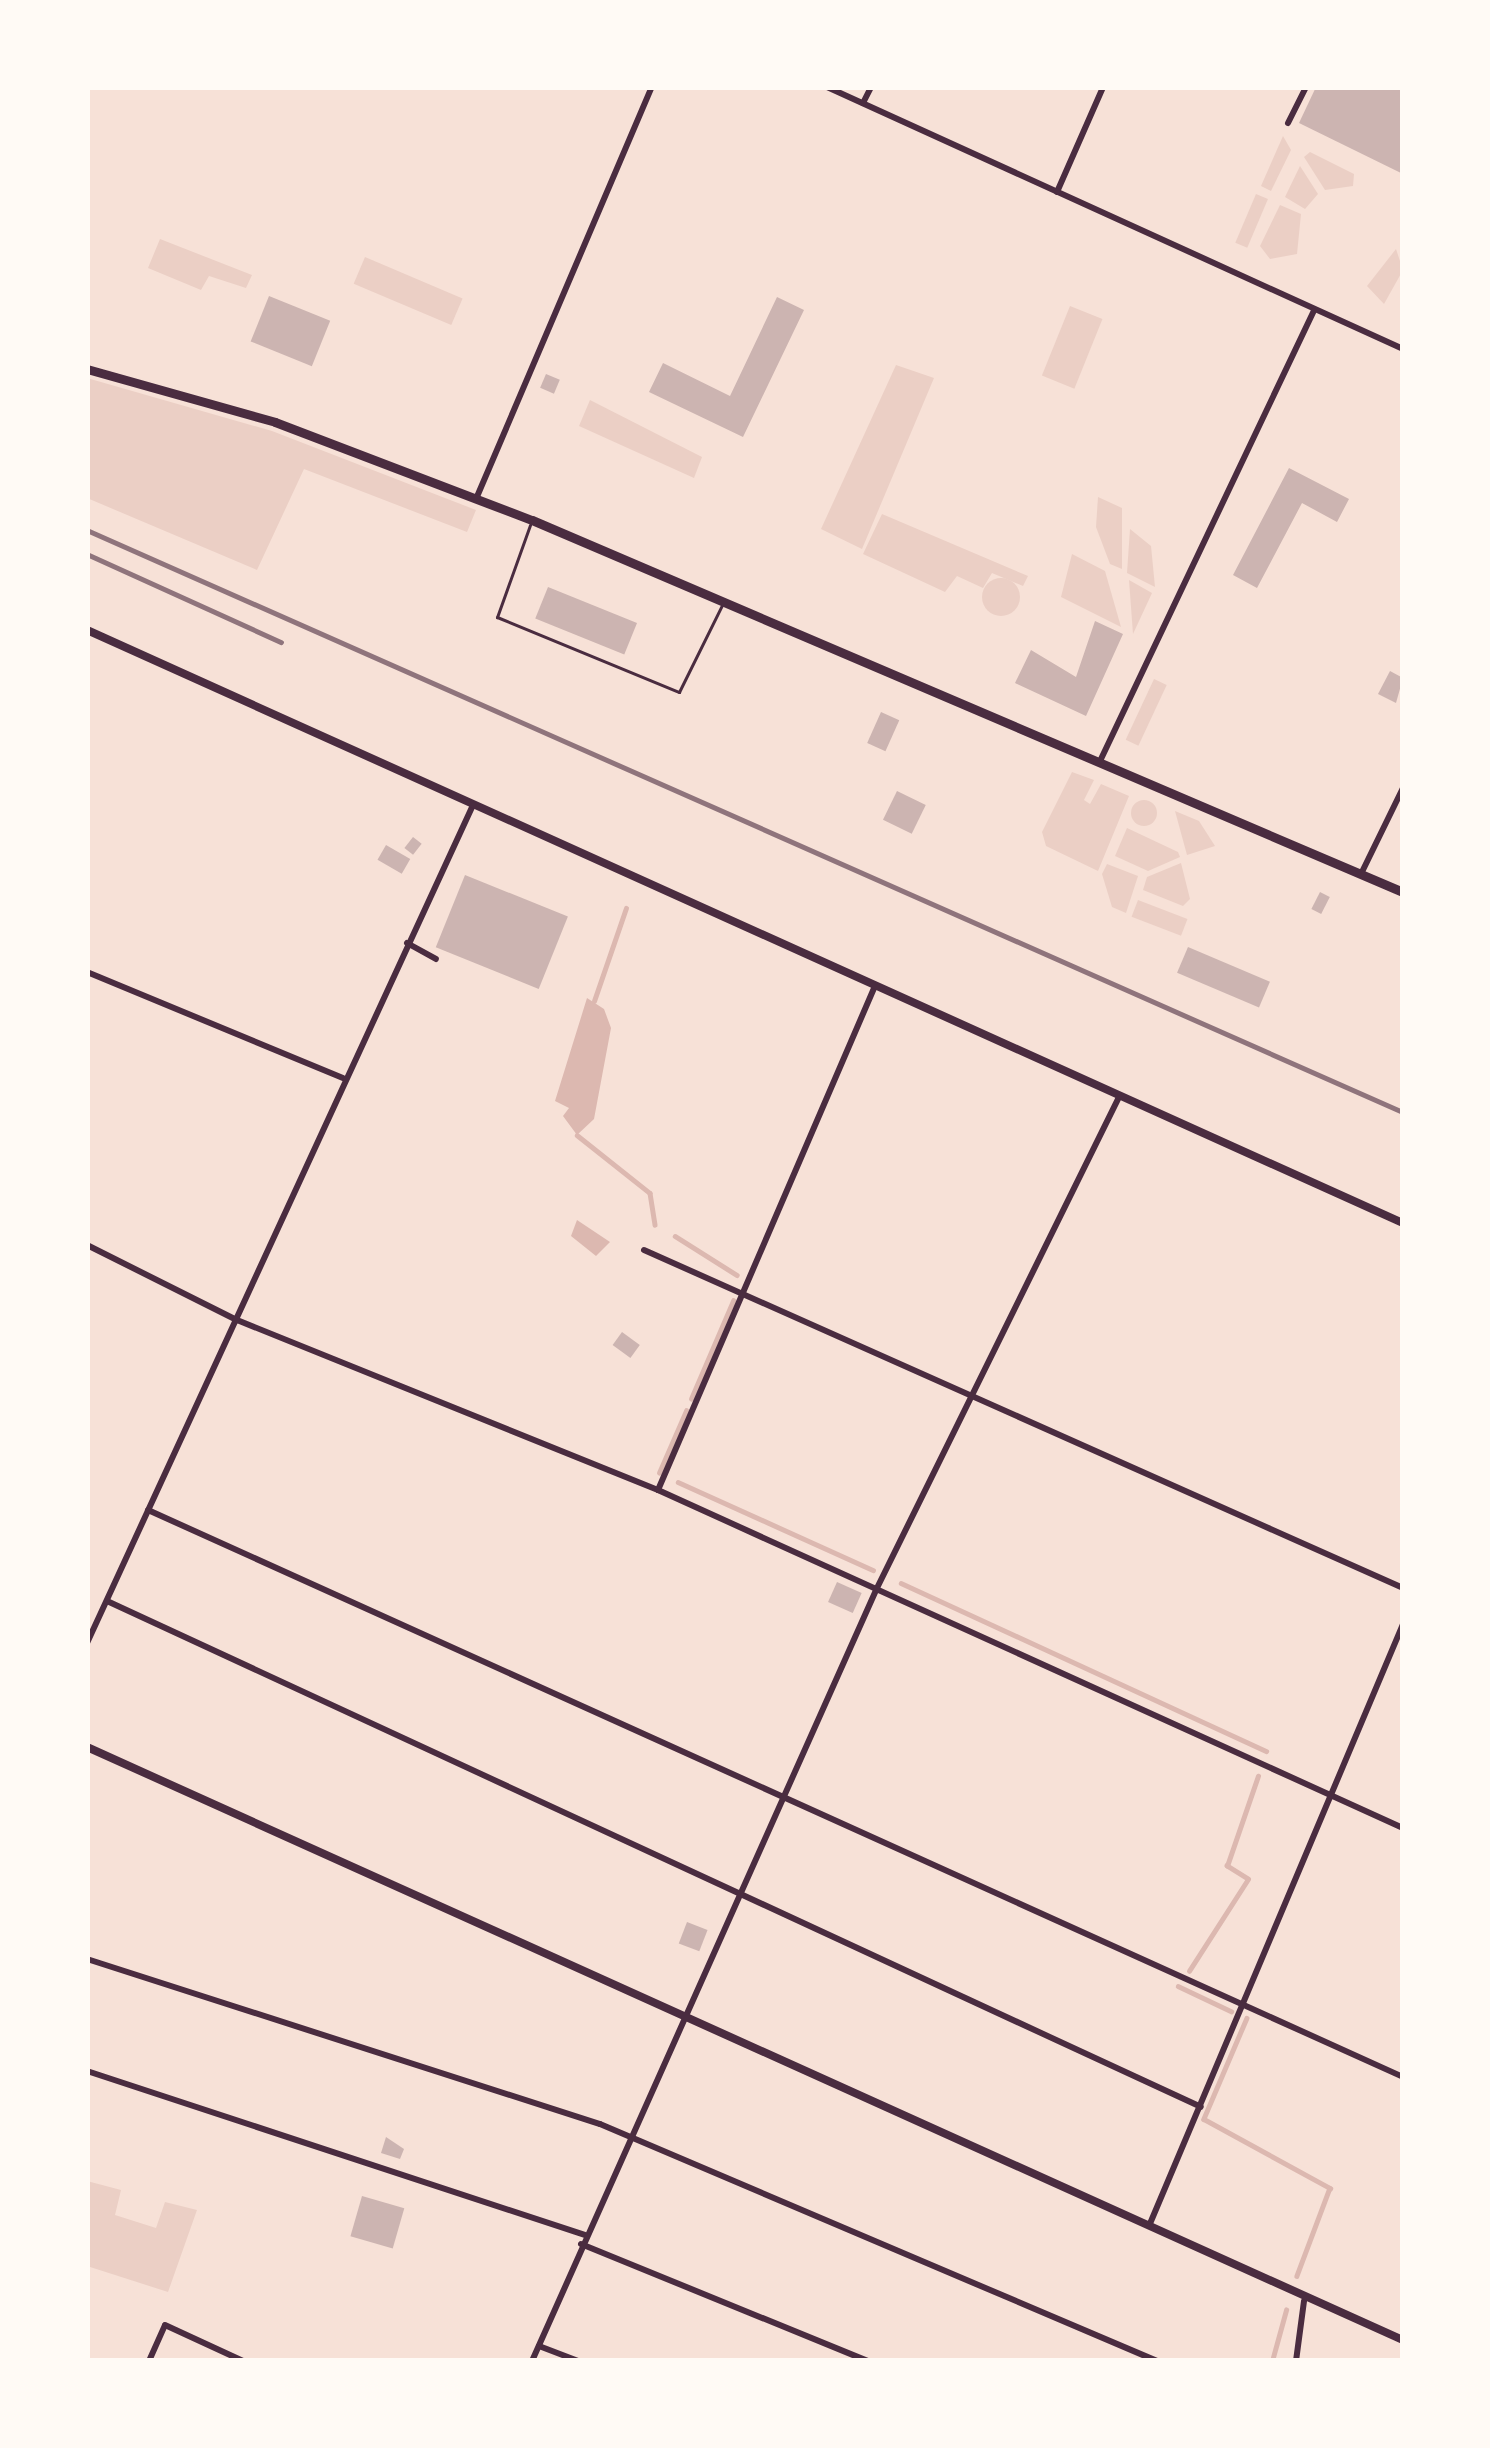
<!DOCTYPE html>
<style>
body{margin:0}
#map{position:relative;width:1490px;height:2448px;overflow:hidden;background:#f7e1d7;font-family:Lato,sans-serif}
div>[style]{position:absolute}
.green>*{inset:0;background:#ebcfc5;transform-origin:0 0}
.round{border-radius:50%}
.water>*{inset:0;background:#dcb8b0}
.stream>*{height:4.5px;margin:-2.25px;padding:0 2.25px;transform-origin:2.25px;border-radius:2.25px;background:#dcb8b0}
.building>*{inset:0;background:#ccb4b1;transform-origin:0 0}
.service>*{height:3px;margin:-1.5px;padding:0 1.5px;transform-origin:1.5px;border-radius:1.5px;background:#4a2c40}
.minor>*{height:6px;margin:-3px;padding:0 3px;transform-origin:3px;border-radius:3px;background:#4a2c40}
.tertiary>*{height:8px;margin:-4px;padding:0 4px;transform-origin:4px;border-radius:4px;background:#4a2c40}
.secondary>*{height:8px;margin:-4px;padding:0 4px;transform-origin:4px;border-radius:4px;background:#4a2c40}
.primary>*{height:9px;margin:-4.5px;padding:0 4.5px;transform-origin:4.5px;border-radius:4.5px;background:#4a2c40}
.rail>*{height:4.5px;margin:-2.25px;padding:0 2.25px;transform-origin:2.25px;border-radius:2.25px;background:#8f747c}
span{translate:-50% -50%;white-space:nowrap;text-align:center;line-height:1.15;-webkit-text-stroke:9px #fffaf5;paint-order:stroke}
.frame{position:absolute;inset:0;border:90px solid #fffaf5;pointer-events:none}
</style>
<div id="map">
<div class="green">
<i style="clip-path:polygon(1283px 136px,1291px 150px,1271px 191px,1261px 186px)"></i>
<i style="clip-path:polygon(1310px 152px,1354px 174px,1353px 186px,1325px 190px,1304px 157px)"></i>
<i style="clip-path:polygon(1300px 166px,1318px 194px,1305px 209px,1285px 197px)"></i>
<i style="left:1256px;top:194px;width:13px;height:53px;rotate:23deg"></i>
<i style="clip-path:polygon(1280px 205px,1301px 214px,1297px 254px,1270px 259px,1260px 246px)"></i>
<i style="clip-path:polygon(160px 239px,252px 275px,246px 288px,209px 276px,201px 290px,148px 268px)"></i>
<i style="clip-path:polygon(1396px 249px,1403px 270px,1384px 304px,1367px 286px)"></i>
<i style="left:365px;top:257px;width:106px;height:29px;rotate:23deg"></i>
<i style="left:1070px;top:306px;width:35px;height:75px;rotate:22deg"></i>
<i style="clip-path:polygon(896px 365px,934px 378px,862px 549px,821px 529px)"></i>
<i style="clip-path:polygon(87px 378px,272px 431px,476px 510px,467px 532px,304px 469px,257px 570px,87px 498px)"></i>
<i style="clip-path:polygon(590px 400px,702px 457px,694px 478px,579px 426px)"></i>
<i style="clip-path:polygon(1098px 497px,1122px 508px,1122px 569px,1110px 564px,1096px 527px)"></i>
<i style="clip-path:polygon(882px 514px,1028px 576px,1023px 586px,992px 573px,983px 588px,957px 576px,945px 592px,863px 554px)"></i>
<i style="clip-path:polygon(1130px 529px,1151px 546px,1155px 587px,1127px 573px)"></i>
<i style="clip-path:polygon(1072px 554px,1105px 571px,1121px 627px,1061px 597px)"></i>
<i class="round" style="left:982px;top:578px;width:38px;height:38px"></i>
<i style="clip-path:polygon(1129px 580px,1152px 593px,1133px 634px)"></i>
<i style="left:1154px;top:679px;width:14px;height:67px;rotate:25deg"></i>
<i style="clip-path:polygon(1072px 772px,1094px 780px,1084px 800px,1090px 804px,1101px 784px,1129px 796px,1098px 871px,1046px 846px,1042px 832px)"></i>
<i class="round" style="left:1131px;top:800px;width:26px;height:26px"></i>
<i style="clip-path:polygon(1175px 811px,1199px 821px,1215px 846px,1187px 855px)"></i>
<i style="clip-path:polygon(1127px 828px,1178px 852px,1180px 857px,1148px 871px,1115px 856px)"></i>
<i style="clip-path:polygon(1181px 863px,1190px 899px,1183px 906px,1143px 890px,1147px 877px)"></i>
<i style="clip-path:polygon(1107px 864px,1138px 876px,1126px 913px,1112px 907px,1102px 874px)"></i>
<i style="left:1138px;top:900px;width:53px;height:18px;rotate:21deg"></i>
<i style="clip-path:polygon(87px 2181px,121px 2190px,115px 2215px,156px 2228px,165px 2202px,197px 2210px,168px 2292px,87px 2266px)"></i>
</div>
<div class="water">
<i style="clip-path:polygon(587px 998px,604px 1009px,611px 1028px,594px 1119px,577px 1135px,563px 1116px,569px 1108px,555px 1101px)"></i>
<i style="clip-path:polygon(577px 1220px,610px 1242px,596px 1256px,571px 1236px)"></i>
</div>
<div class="stream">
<i style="left:594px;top:1001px;width:98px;rotate:-71deg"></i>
<i style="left:577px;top:1135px;width:93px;rotate:38.5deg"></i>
<i style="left:650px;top:1193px;width:32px;rotate:81deg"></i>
<i style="left:675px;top:1236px;width:73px;rotate:32.2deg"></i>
<i style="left:691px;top:1399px;width:107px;rotate:-66.8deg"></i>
<i style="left:659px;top:1473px;width:68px;rotate:-66.5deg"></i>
<i style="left:678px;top:1482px;width:214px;rotate:24.3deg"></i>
<i style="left:901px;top:1583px;width:402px;rotate:24.7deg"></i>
<i style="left:1189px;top:1971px;width:109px;rotate:-57.3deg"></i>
<i style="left:1248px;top:1879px;width:25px;rotate:-148deg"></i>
<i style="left:1227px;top:1866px;width:95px;rotate:-71deg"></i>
<i style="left:1178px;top:1986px;width:59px;rotate:25.3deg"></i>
<i style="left:1247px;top:2018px;width:110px;rotate:113.1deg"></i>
<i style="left:1204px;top:2119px;width:144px;rotate:28.7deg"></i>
<i style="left:1330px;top:2188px;width:94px;rotate:110.6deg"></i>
<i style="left:1272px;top:2361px;width:53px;rotate:-74.6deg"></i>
</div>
<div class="building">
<i style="clip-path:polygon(1316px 87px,1403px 87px,1403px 174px,1299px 123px)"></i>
<i style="left:269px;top:296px;width:66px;height:49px;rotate:22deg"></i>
<i style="clip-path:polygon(777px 297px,804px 310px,743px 437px,649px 392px,663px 363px,730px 396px)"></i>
<i style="left:546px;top:374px;width:15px;height:15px;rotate:23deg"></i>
<i style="clip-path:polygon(1289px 468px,1349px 499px,1337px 522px,1302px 503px,1257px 588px,1233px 575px)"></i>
<i style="left:548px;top:587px;width:96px;height:34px;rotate:22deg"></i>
<i style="clip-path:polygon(1095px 621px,1123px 634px,1086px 716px,1015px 683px,1031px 650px,1076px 677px)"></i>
<i style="clip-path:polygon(1390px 671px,1403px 678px,1396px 703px,1378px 694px)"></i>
<i style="left:881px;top:712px;width:20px;height:34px;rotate:24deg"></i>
<i style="left:897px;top:791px;width:32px;height:32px;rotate:26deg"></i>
<i style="left:413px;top:837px;width:11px;height:14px;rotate:38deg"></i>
<i style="left:386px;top:845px;width:28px;height:17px;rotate:30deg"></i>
<i style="left:465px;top:875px;width:111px;height:78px;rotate:22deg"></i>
<i style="left:1320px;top:892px;width:11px;height:19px;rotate:27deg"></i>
<i style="left:1188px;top:947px;width:89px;height:28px;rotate:23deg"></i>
<i style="left:622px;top:1332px;width:22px;height:16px;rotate:36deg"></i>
<i style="left:837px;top:1582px;width:27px;height:22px;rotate:24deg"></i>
<i style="left:687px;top:1922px;width:22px;height:23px;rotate:21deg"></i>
<i style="clip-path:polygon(386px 2137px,404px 2149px,400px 2159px,381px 2153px)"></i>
<i style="left:362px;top:2196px;width:44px;height:42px;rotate:16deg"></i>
</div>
<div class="service">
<i style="left:530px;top:525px;width:98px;rotate:109.7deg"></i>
<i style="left:497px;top:617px;width:197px;rotate:22.4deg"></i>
<i style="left:679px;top:692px;width:97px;rotate:-63.7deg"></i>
</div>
<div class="minor">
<i style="left:827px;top:87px;width:633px;rotate:24.46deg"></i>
<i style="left:863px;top:103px;width:18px;rotate:-63deg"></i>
<i style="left:1288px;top:123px;width:40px;rotate:-63.4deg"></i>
<i style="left:1057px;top:192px;width:115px;rotate:-66.3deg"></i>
<i style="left:476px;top:499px;width:448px;rotate:-66.9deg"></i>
<i style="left:1101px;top:759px;width:496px;rotate:-64.6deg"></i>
<i style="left:1361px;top:874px;width:96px;rotate:-64deg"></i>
<i style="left:407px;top:943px;width:33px;rotate:29deg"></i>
<i style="left:87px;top:972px;width:277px;rotate:22.5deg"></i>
<i style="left:87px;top:1245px;width:168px;rotate:26.6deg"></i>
<i style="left:237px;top:1320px;width:454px;rotate:22deg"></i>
<i style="left:658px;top:1490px;width:818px;rotate:24.4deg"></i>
<i style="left:644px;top:1250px;width:831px;rotate:24deg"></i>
<i style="left:658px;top:1490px;width:549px;rotate:-66.71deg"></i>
<i style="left:148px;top:1510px;width:1377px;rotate:24.31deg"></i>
<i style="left:107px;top:1601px;width:1205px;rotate:24.82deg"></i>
<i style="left:87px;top:1643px;width:923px;rotate:-65.27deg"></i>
<i style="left:87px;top:1959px;width:539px;rotate:17.83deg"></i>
<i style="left:600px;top:2124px;width:605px;rotate:23.05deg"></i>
<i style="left:87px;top:2071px;width:524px;rotate:18.23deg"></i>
<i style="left:1149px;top:2226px;width:653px;rotate:-67.12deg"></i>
<i style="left:581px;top:2244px;width:310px;rotate:22.2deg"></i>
<i style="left:539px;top:2346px;width:42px;rotate:21deg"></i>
<i style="left:149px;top:2361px;width:39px;rotate:-66deg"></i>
<i style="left:165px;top:2325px;width:86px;rotate:24.8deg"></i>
<i style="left:532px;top:2361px;width:846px;rotate:-65.95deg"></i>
<i style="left:877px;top:1588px;width:547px;rotate:-63.76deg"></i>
<i style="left:1296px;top:2361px;width:61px;rotate:-82.4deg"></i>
</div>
<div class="tertiary">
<i style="left:87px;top:1747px;width:1443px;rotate:24.26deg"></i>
</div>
<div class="secondary">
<i style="left:87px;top:630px;width:1443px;rotate:24.26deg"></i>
</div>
<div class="primary">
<i style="left:87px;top:369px;width:195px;rotate:15.7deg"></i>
<i style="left:275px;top:422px;width:275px;rotate:20.9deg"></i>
<i style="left:532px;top:520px;width:947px;rotate:23.13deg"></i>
</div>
<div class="rail">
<i style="left:87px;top:530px;width:1439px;rotate:23.86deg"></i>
<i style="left:87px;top:554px;width:213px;rotate:24.4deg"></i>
</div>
<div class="frame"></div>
</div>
